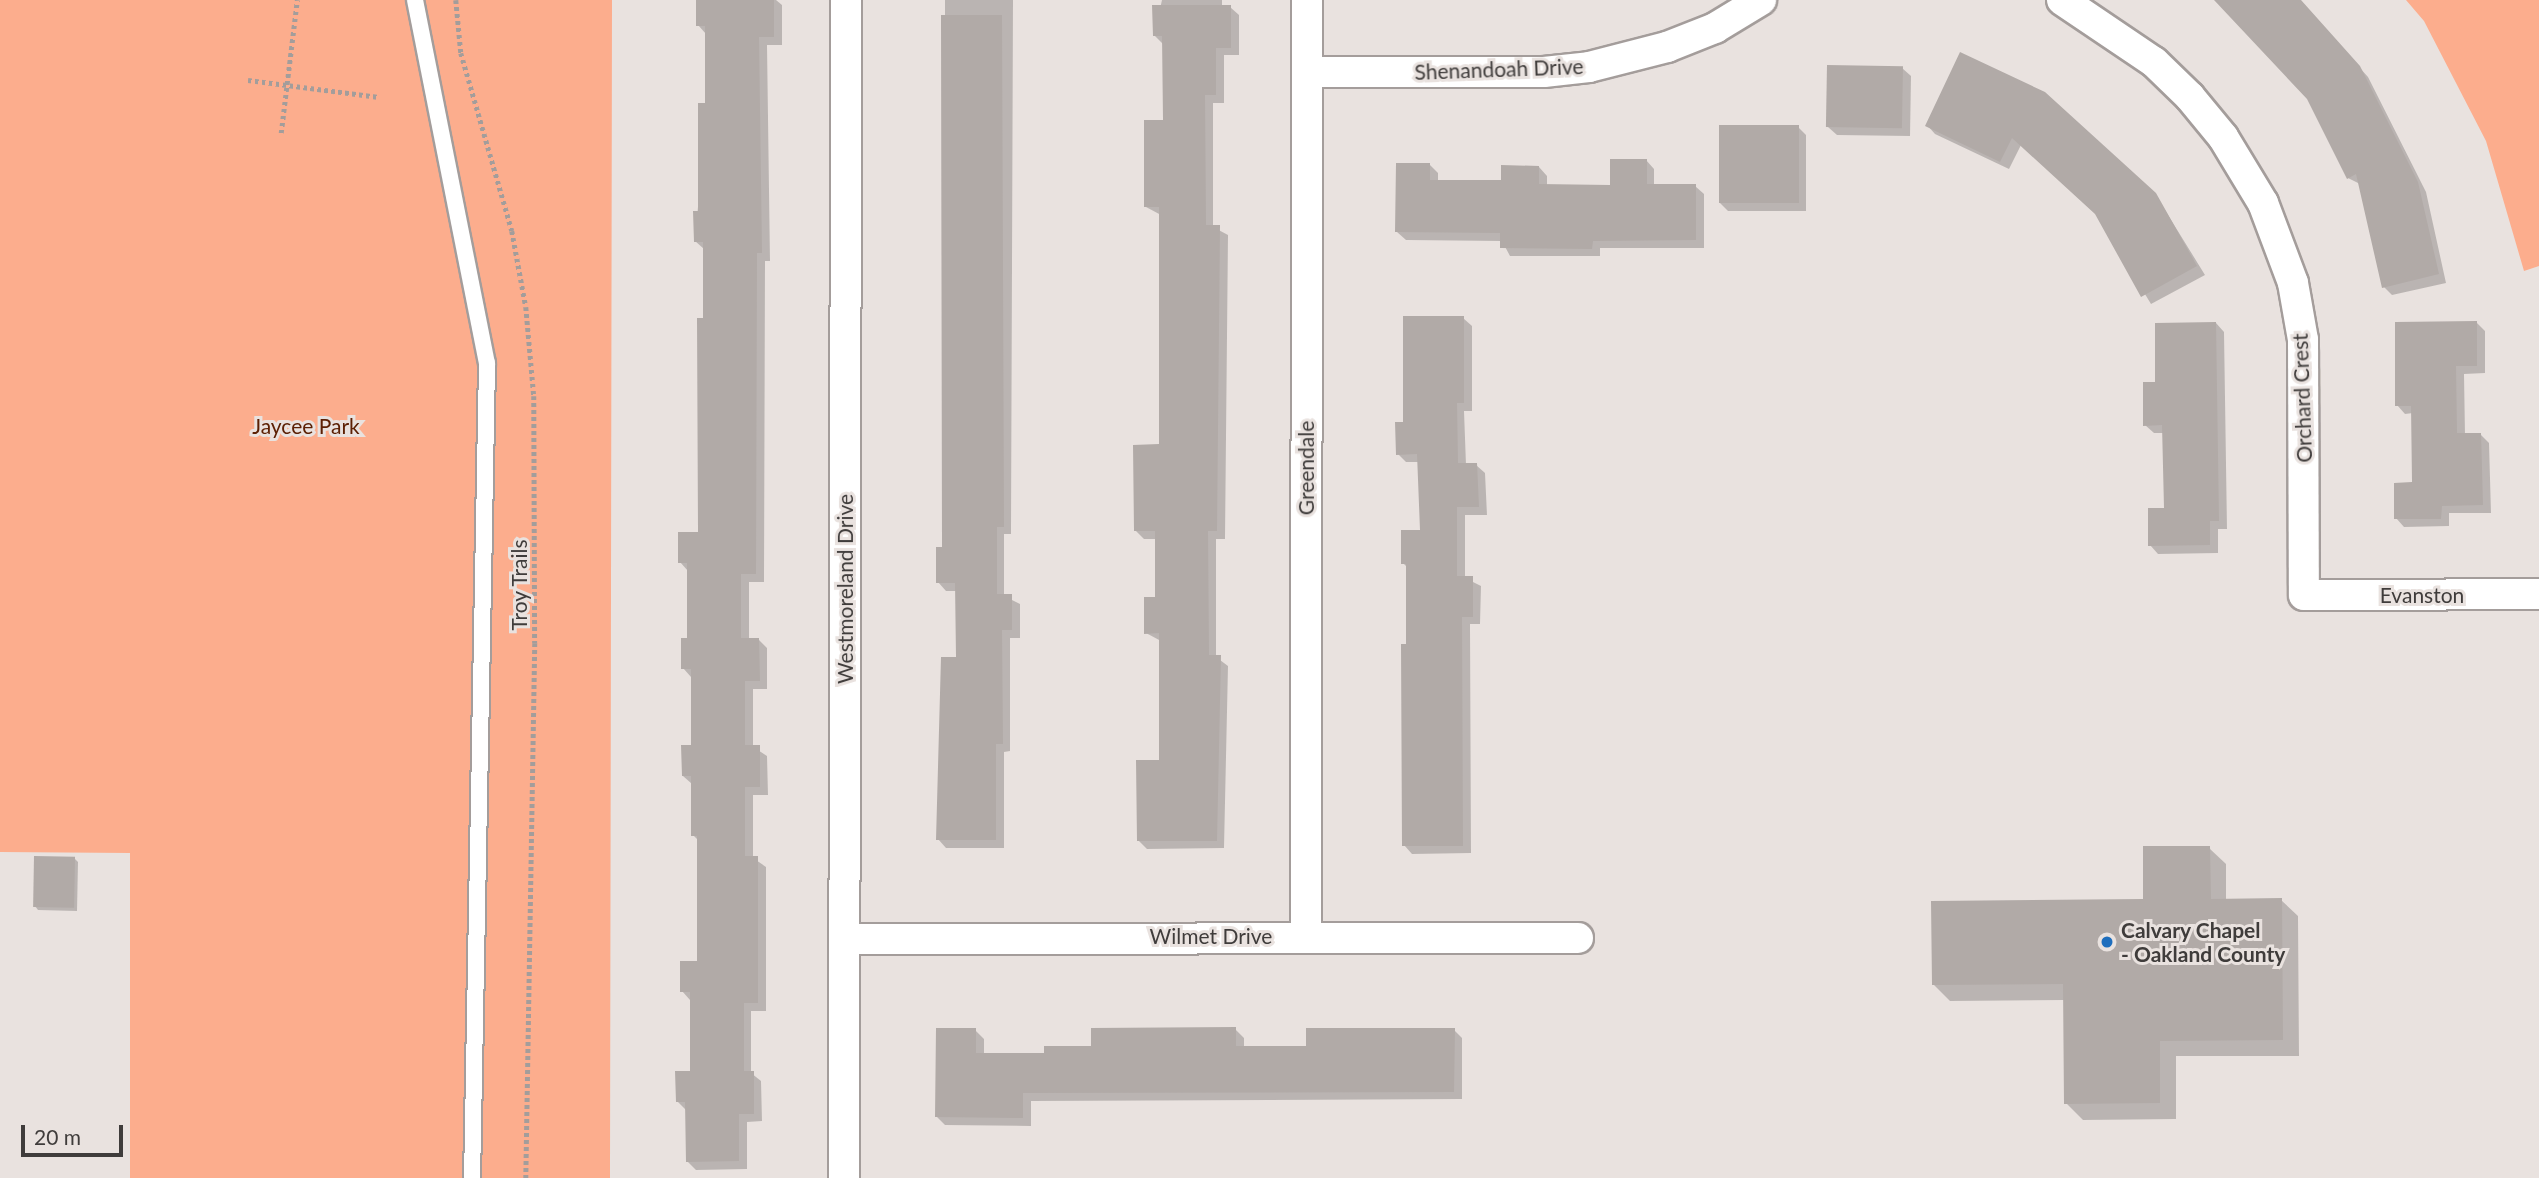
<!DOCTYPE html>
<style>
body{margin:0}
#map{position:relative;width:2539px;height:1178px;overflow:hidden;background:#e9e2df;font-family:Lato,sans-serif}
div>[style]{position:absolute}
.green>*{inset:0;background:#fcad8d}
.shadow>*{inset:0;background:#0003}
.building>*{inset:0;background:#b1aaa7;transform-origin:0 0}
.path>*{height:4.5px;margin-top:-2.25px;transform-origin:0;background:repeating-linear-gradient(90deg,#a39d9b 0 3.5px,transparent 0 7px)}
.roads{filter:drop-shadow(2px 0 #a49d9b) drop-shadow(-2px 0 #a49d9b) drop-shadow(0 2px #a49d9b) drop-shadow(0 -2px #a49d9b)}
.lane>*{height:16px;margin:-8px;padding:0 8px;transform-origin:8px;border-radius:8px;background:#fff}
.street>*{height:30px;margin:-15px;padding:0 15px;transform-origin:15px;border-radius:15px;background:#fff}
.dots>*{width:19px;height:19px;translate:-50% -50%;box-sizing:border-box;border:4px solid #e9e2df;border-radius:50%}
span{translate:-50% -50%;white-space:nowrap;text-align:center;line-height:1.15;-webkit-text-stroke:6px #e9e2df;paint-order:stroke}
.street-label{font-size:21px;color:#3f3c3b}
.park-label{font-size:21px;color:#5c2004}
.poi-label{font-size:21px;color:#3f3c3b;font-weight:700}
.left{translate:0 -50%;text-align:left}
.scale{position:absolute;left:21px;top:1125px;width:102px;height:32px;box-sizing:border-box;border:4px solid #3f3c3b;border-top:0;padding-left:9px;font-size:21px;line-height:24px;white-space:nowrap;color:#3f3c3b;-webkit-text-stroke:5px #e9e2df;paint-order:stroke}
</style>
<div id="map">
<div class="green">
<i style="clip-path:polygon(0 0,612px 0,610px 1178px,130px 1178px,130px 853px,0 852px)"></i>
<i style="clip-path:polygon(2406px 0,2539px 0,2539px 266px,2524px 271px,2486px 141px,2424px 21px)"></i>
</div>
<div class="shadow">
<i style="clip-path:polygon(698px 0,776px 0,782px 5px,782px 45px,767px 45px,770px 261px,765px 261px,764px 582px,749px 582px,749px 640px,759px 640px,767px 648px,767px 689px,753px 689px,753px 747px,767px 756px,768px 795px,753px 795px,753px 858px,766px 867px,766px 1011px,751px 1011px,751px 1073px,761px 1081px,762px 1121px,747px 1122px,747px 1169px,696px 1170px,687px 1161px,686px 1110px,677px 1101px,692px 1073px,690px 1000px,682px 991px,699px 963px,699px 841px,693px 835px,692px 784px,683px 776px,693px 747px,691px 677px,683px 668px,689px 640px,688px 571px,680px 562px,700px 534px,704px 249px,695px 241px,707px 104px,706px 34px,698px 25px)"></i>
<i style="clip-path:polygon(945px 0,1013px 0,1011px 534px,1004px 534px,1004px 596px,1020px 604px,1020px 638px,1010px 638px,1010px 751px,1004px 752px,1004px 848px,946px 848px,938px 839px,957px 659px,957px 591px,946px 591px,938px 582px,944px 548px)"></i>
<i style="clip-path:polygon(1162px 0,1222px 0,1222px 7px,1230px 7px,1239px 15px,1239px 55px,1224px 55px,1224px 103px,1213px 103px,1213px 227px,1228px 235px,1225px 539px,1216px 539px,1216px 657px,1228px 666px,1224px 848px,1147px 849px,1138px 840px,1161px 761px,1161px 641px,1146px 633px,1157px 599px,1157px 539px,1144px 539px,1135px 530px,1161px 446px,1161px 215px,1146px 207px,1164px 122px,1163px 44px,1154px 35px)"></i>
<i style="clip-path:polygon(2216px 0,2299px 0,2368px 77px,2426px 192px,2446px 283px,2392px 295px,2384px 287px,2360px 184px,2348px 178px,2308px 98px)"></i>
<i style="clip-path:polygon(1961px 54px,2155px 194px,2205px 275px,2151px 304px,2097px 215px,2021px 145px,2009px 169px,1935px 134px,1927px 125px)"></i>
<i style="clip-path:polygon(1902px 68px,1911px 76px,1910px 136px,1837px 135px,1828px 127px)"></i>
<i style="clip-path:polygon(1798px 127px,1806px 135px,1806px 211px,1728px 211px,1719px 202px)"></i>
<i style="clip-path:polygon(1646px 160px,1654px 169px,1654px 186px,1695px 186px,1704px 194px,1704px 248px,1600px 248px,1600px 256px,1510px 256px,1502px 241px,1406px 240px,1397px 232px,1430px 165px,1438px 173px,1438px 181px,1503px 182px,1539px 167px,1547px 176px,1547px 186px,1612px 187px)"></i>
<i style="clip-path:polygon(1463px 318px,1472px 326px,1472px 411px,1464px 411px,1466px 465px,1476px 465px,1485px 473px,1487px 515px,1465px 515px,1465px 578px,1481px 586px,1480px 624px,1470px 624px,1471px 853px,1412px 854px,1404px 845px,1408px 568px,1403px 563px,1422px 532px,1419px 462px,1406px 462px,1398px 454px,1405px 423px)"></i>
<i style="clip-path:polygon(2476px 322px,2485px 331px,2485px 373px,2464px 374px,2465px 435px,2481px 435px,2489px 443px,2491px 513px,2449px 513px,2449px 526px,2404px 527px,2396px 518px,2413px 484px,2413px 413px,2405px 414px,2397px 405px)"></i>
<i style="clip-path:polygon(2216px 323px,2224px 332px,2227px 529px,2218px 529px,2218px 553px,2158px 554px,2150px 545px,2165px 510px,2164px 433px,2154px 433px,2145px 425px,2157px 384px)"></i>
<i style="clip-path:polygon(2209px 848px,2226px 864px,2226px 900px,2281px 900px,2298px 916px,2299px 1056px,2176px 1056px,2176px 1119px,2083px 1120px,2066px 1103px,2065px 1000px,1950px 1001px,1933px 984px,2145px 901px)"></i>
<i style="clip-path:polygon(74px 858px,78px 862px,77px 911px,38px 910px,35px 906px)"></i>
<i style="clip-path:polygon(1235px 1029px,1244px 1038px,1244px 1048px,1308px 1048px,1454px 1030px,1462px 1038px,1462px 1099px,1031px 1101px,1031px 1126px,945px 1125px,937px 1117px,975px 1030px,984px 1039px,984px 1055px,1046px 1055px)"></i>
</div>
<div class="building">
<i style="clip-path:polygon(696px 0,774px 0,774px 37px,759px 37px,762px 253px,757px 253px,756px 574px,741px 574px,741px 638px,759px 638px,760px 681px,745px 681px,745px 745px,760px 745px,760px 787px,745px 787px,745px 856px,758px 856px,758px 1003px,744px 1003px,744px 1071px,754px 1071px,754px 1114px,739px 1114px,739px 1161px,686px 1162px,685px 1102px,676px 1102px,675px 1071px,690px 1071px,690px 992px,680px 992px,680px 961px,697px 961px,697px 836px,691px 836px,691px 776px,682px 776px,681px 745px,691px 745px,691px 669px,681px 669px,681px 638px,687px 638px,687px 563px,678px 563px,678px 532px,698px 532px,697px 318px,703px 318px,703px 242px,694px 242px,693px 211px,698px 211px,698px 103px,705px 103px,705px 26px,696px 26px)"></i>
<i style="clip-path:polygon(2214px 0,2301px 0,2360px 66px,2418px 182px,2439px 274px,2382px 288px,2356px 174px,2347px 179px,2307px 99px)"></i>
<i style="clip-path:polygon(1152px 5px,1231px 5px,1231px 48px,1216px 48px,1216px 95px,1205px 95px,1206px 225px,1220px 225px,1217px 531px,1208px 531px,1209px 655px,1221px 655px,1217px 841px,1137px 841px,1136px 760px,1159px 760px,1159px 633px,1144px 634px,1144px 597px,1155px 597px,1155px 531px,1134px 531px,1133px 445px,1159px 444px,1159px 207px,1144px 207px,1144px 120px,1163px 120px,1162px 36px,1153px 36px)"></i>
<i style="clip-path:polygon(941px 15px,1002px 15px,1004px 527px,997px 527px,997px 594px,1012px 594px,1012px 630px,1002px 630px,1003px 744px,996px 744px,996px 840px,936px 840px,941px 657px,956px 657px,955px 583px,936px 583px,936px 547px,942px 547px)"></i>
<i style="clip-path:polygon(1960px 52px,2045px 92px,2156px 193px,2197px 266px,2141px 297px,2095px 214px,2012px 138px,2000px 162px,1925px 126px)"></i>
<i style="left:1827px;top:65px;width:76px;height:62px;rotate:1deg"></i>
<i style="left:1719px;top:125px;width:80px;height:78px"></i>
<i style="clip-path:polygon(1610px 159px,1647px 159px,1647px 184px,1696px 184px,1696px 240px,1593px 241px,1592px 249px,1500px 248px,1500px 233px,1395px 232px,1396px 163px,1430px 163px,1430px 180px,1501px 180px,1501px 165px,1539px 166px,1539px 184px,1610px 185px)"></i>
<i style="clip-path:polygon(1403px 316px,1464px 316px,1464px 403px,1457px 403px,1458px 463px,1477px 463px,1479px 507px,1457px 507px,1457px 576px,1473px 576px,1473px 617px,1462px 617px,1463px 846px,1402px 846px,1401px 644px,1406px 644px,1406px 564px,1401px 564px,1401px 530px,1420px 530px,1417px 454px,1396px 455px,1395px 422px,1403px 422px)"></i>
<i style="clip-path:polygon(2477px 321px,2477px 366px,2456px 366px,2457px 433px,2481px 433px,2483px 505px,2442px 506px,2441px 519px,2394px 519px,2394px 483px,2412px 482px,2411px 406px,2395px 406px,2395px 322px)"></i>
<i style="clip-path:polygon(2216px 322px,2219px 521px,2210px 521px,2210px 545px,2148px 546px,2148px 508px,2164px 508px,2162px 425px,2143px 426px,2143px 382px,2155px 382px,2155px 323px)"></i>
<i style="clip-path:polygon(2143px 846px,2210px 846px,2211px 899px,2282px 898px,2283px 1040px,2160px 1041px,2160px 1103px,2064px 1104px,2063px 984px,1932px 985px,1931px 901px,2143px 899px)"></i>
<i style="left:34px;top:856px;width:41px;height:51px;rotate:1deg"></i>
<i style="clip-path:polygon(1236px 1027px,1236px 1046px,1306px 1046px,1306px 1028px,1455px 1028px,1454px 1092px,1023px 1093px,1023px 1118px,935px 1117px,936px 1028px,976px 1028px,976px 1053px,1044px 1053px,1044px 1046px,1091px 1046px,1091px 1028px)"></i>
</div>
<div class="path">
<i style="left:456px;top:0;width:53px;rotate:84.6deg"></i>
<i style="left:461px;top:53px;width:185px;rotate:74deg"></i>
<i style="left:512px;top:231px;width:77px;rotate:79.6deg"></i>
<i style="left:526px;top:307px;width:89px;rotate:84.9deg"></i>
<i style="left:534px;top:396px;width:247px;rotate:89.8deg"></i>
<i style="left:535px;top:643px;width:535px;rotate:90.96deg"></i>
<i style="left:248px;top:80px;width:132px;rotate:7.4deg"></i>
<i style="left:281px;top:133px;width:134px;rotate:-83.1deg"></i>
</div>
<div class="roads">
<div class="lane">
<i style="left:415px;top:0;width:370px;rotate:78.8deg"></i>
<i style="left:487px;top:363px;width:815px;rotate:91.05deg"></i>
</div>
<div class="street">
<i style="left:2062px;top:0;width:111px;rotate:34deg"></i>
<i style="left:2154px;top:62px;width:50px;rotate:44.2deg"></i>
<i style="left:2190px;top:97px;width:52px;rotate:50.5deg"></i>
<i style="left:2223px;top:137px;width:77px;rotate:58.8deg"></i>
<i style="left:2263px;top:203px;width:85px;rotate:69.4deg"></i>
<i style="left:2293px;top:283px;width:58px;rotate:80deg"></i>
<i style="left:2303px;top:340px;width:255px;rotate:89.8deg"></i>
<i style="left:2304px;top:595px;width:235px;rotate:-0.2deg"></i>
<i style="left:1307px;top:72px;width:237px"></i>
<i style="left:1544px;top:72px;width:45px;rotate:-6.3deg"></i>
<i style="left:1589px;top:67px;width:81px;rotate:-14.4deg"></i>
<i style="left:1667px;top:47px;width:52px;rotate:-21.6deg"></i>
<i style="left:1715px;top:28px;width:54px;rotate:-31.3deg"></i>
<i style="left:1306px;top:936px;width:936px;rotate:-89.94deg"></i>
<i style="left:845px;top:939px;width:733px;rotate:-0.08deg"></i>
<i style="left:844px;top:1178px;width:1178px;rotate:-89.9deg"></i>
</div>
</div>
<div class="dots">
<i style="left:2107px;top:942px;background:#1e6ebd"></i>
</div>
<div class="street-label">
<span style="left:1499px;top:69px;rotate:-2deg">Shenandoah Drive</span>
<span style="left:2302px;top:398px;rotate:-92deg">Orchard Crest</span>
<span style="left:1306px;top:468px;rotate:-90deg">Greendale</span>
<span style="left:519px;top:585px;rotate:-90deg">Troy Trails</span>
<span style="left:845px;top:589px;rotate:-90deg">Westmoreland Drive</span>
<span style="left:2422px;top:595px">Evanston</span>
<span style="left:1211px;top:936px">Wilmet Drive</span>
</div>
<div class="park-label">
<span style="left:306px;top:426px">Jaycee Park</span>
</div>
<div class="poi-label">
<span class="left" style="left:2121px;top:942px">Calvary Chapel<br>- Oakland County</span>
</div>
<div class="scale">20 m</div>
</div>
